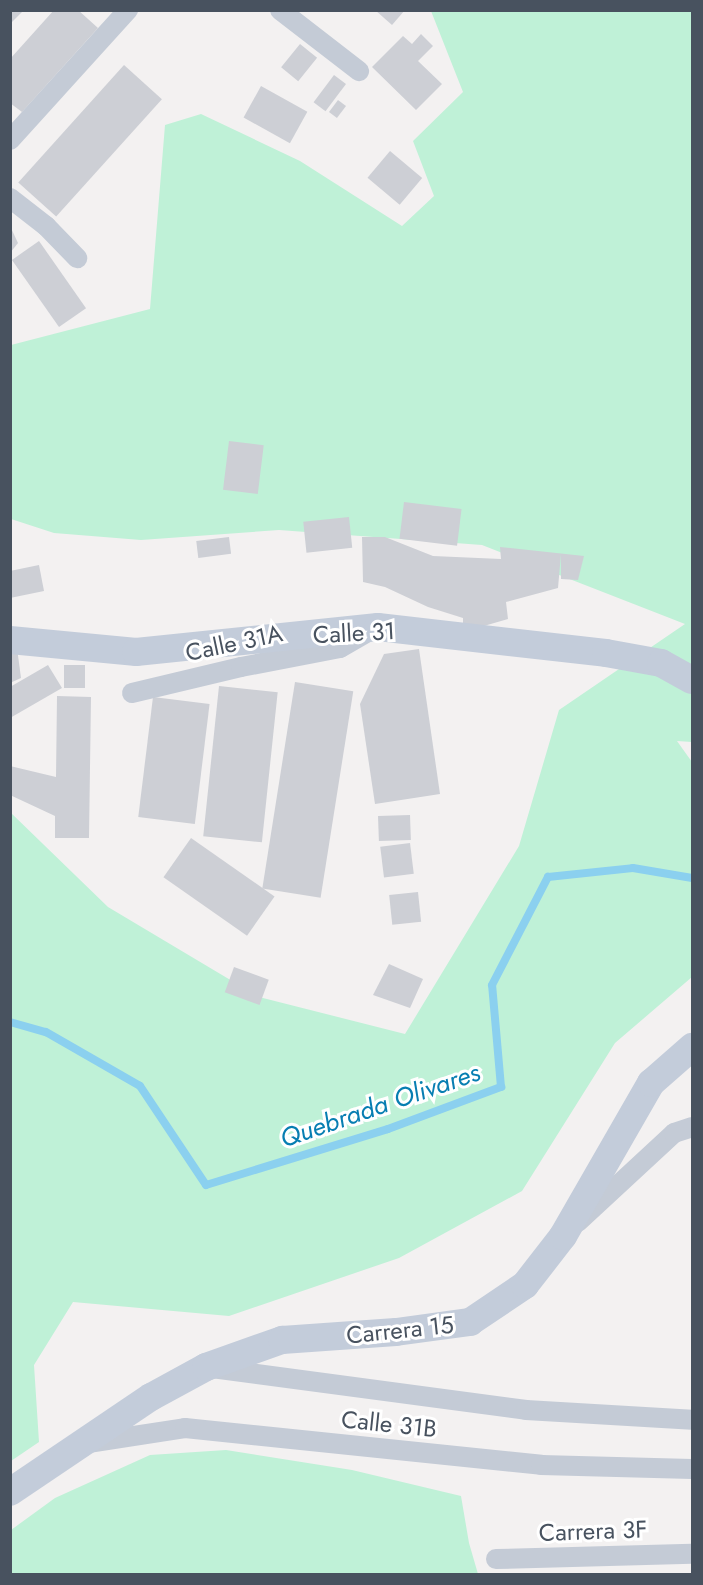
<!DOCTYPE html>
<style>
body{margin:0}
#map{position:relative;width:703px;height:1585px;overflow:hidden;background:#f3f1f1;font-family:Jost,sans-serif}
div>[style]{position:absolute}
.green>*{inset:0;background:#bff1d7}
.stream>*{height:8px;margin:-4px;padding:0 4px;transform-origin:4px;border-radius:4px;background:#8bd0ef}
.building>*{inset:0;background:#cdcfd5;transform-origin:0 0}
.street>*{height:20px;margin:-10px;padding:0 10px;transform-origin:10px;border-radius:10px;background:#c4cbd6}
.secondary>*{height:28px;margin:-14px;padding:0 14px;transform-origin:14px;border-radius:14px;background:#c3ccda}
span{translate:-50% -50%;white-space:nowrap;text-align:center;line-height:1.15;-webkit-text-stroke:6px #fff;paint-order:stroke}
.street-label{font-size:24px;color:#48525f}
.water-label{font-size:26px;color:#077eb2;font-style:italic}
.frame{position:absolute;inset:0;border:12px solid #48525f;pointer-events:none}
</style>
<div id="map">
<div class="green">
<i style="clip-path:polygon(431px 11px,692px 11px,692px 742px,677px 741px,692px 762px,692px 977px,615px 1043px,522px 1191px,399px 1258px,229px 1316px,73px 1302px,34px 1365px,39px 1442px,11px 1461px,10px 812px,108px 907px,259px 997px,405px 1034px,519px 846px,559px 710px,685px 624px,482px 545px,279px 530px,141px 540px,54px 533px,11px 519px,11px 345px,150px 309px,165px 125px,201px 114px,300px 161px,402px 226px,434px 196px,413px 141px,463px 92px)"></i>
<i style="clip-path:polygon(226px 1450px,352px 1470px,461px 1496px,469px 1543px,478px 1574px,11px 1574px,11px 1530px,55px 1498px,150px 1455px)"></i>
</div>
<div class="stream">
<i style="left:10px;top:1022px;width:37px;rotate:16deg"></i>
<i style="left:46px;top:1032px;width:108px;rotate:29.9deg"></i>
<i style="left:140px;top:1086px;width:119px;rotate:56.3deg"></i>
<i style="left:206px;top:1185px;width:190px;rotate:-17.1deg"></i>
<i style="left:388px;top:1129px;width:121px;rotate:-20.4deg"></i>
<i style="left:501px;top:1087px;width:102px;rotate:-95deg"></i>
<i style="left:492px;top:985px;width:122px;rotate:-62.6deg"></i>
<i style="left:548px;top:877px;width:85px;rotate:-6deg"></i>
<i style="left:633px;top:868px;width:60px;rotate:9.6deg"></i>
</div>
<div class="building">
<i style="clip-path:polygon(10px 10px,24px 10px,10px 24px)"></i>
<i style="clip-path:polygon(54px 10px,78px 10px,98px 28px,22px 112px,10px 103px,10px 59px)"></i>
<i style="clip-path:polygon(375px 10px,405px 10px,392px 25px)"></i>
<i style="clip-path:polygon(421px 34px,433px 46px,418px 61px,442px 84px,416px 110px,372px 67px,403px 36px,412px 44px)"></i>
<i style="left:300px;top:44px;width:22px;height:30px;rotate:39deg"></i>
<i style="left:124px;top:65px;width:51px;height:158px;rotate:42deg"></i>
<i style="left:334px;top:75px;width:15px;height:34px;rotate:37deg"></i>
<i style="left:261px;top:86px;width:53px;height:36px;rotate:29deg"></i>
<i style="left:338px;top:100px;width:10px;height:15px;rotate:37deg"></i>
<i style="left:390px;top:151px;width:42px;height:35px;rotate:40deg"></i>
<i style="clip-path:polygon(10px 226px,18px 243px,10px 253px)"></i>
<i style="left:39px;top:241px;width:82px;height:33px;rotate:55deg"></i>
<i style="left:229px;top:441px;width:35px;height:49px;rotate:7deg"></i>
<i style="left:404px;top:502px;width:58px;height:37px;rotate:7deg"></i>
<i style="left:349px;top:517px;width:31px;height:46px;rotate:84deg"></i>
<i style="left:229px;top:537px;width:17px;height:33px;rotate:83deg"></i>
<i style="clip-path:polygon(362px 537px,385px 537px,433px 556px,501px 559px,500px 547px,584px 556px,578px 580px,561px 579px,561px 554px,558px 588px,506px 602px,508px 619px,463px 632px,463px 618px,428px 607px,385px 587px,363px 582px)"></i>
<i style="clip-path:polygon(39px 565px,44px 591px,10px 598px,10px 571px)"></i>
<i style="clip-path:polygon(17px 648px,21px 678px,10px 683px,10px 649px)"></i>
<i style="clip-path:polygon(419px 649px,440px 794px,375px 804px,360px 704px,384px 654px)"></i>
<i style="clip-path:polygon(48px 665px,62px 688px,10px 718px,10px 687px)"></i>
<i style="left:64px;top:665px;width:21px;height:23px"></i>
<i style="left:295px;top:682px;width:59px;height:209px;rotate:9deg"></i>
<i style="left:219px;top:686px;width:59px;height:151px;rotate:6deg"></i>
<i style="clip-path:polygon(57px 696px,91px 697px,89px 838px,55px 838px,55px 816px,10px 795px,10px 766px,56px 777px)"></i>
<i style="left:153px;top:697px;width:57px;height:121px;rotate:7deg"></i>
<i style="left:410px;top:815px;width:25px;height:32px;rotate:88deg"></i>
<i style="left:191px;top:838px;width:102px;height:48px;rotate:35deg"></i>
<i style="left:410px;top:843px;width:31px;height:30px;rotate:83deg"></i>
<i style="left:418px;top:892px;width:30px;height:29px;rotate:84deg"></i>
<i style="clip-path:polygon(389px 964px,423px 979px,410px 1008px,373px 995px)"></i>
<i style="left:234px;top:967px;width:37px;height:27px;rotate:20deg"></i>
</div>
<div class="street">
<i style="left:280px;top:10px;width:100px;rotate:37.7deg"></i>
<i style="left:10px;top:140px;width:176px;rotate:-47.8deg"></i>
<i style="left:10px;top:198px;width:46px;rotate:37.9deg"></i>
<i style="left:46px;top:226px;width:45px;rotate:45.9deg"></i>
<i style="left:132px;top:693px;width:112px;rotate:-13.4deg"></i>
<i style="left:241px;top:667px;width:101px;rotate:-10.9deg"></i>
<i style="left:340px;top:648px;width:34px;rotate:-30deg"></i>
<i style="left:578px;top:1222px;width:131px;rotate:-42.8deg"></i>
<i style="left:674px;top:1133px;width:19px;rotate:-18deg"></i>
<i style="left:212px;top:1368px;width:317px;rotate:7.6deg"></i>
<i style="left:526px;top:1410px;width:166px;rotate:3.4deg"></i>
<i style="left:88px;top:1443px;width:98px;rotate:-8.8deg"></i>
<i style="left:185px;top:1428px;width:358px;rotate:5.9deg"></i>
<i style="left:541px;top:1465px;width:151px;rotate:1.5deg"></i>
<i style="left:496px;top:1559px;width:196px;rotate:-1.5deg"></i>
</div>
<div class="secondary">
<i style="left:10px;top:640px;width:127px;rotate:5.4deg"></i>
<i style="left:136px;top:652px;width:243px;rotate:-5.9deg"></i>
<i style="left:378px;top:627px;width:229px;rotate:6.5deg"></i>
<i style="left:606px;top:653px;width:56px;rotate:10.3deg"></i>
<i style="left:661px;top:663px;width:35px;rotate:29deg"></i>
<i style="left:10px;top:1492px;width:170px;rotate:-34deg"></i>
<i style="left:151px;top:1397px;width:63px;rotate:-28.6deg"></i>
<i style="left:206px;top:1367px;width:81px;rotate:-19.6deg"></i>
<i style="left:282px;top:1340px;width:114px;rotate:-4deg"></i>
<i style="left:396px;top:1332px;width:75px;rotate:-7.7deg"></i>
<i style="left:470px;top:1322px;width:66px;rotate:-33.9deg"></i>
<i style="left:525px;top:1285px;width:62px;rotate:-52.2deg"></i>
<i style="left:563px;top:1236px;width:177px;rotate:-60.1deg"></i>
<i style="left:651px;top:1083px;width:55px;rotate:-41.3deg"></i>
</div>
<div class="street-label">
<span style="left:354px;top:633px;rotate:-3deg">Calle 31</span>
<span style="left:234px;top:643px;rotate:-12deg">Calle 31A</span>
<span style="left:400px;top:1330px;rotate:-6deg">Carrera 15</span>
<span style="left:389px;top:1424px;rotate:6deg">Calle 31B</span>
<span style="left:593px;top:1531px;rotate:-2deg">Carrera 3F</span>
</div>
<div class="water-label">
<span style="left:380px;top:1106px;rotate:-19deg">Quebrada Olivares</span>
</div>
<div class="frame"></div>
</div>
